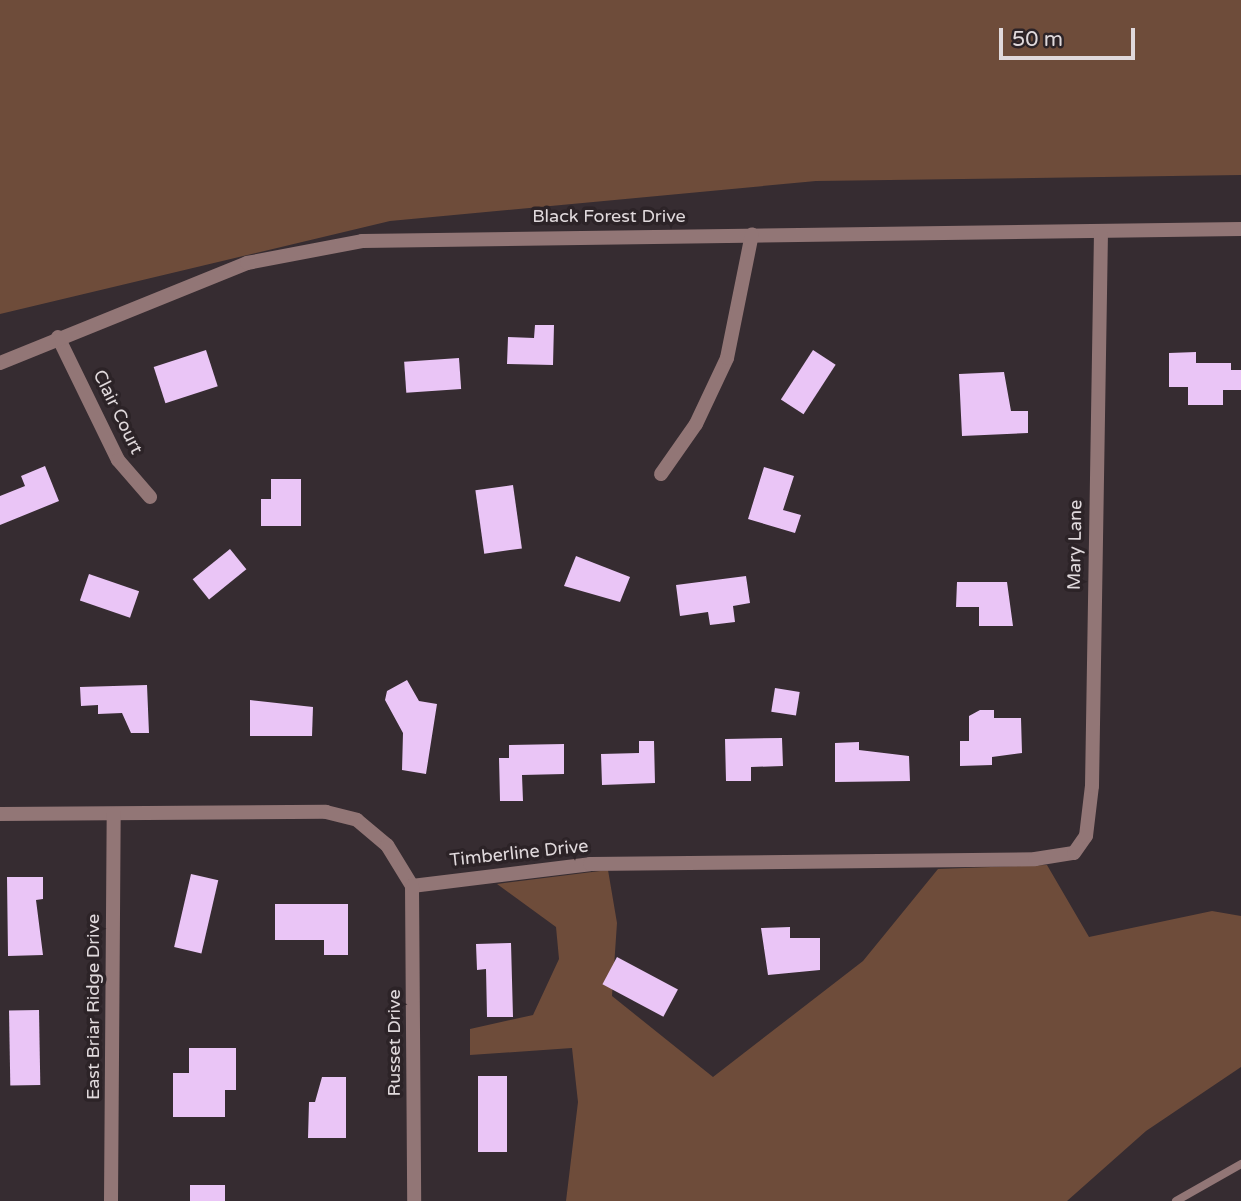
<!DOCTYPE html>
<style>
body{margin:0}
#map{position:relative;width:1241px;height:1201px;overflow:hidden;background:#362c31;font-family:"Varela Round",sans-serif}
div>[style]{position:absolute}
.green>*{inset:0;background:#6e4c3a}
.building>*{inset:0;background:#eac5f6;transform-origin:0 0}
.service>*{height:8px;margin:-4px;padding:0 4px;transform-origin:4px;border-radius:4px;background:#927676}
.minor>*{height:14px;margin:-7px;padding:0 7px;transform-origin:7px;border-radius:7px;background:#927676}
span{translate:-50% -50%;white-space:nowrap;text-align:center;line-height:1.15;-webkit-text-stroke:7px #2c2327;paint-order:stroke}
.street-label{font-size:18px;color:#e0d9dc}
.scale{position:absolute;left:999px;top:28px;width:136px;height:32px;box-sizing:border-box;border:4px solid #e0d9dc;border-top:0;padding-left:9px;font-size:21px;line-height:24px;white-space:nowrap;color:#e0d9dc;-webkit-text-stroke:5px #2c2327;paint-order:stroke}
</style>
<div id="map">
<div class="green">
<i style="clip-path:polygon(0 0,1241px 0,1241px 175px,816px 181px,390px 221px,0 314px)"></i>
<i style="clip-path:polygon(1047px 865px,1089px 937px,1212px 911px,1241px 916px,1241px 1067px,1146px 1131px,1067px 1201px,566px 1201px,578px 1102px,572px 1048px,470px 1055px,470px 1029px,533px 1015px,559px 959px,556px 927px,497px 884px,608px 870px,617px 923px,612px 996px,713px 1077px,863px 961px,938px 869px)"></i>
</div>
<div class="building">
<i style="clip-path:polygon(535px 325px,554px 325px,553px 365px,507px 364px,508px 337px,534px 338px)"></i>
<i style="left:206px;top:350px;width:38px;height:55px;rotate:72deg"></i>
<i style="left:813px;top:350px;width:27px;height:59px;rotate:33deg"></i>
<i style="clip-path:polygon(1196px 352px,1196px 363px,1231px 363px,1231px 370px,1241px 370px,1241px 390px,1223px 390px,1223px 405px,1188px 405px,1188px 387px,1169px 387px,1169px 353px)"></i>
<i style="left:459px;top:358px;width:31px;height:55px;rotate:86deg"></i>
<i style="clip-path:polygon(1004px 372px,1011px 411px,1028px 411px,1028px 433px,962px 436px,959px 374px)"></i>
<i style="clip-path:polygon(45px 466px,59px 501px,0 525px,0 496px,25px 486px,21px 476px)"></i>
<i style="clip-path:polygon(764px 467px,794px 476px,783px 510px,801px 515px,795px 533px,748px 519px)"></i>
<i style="clip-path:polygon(271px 479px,301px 479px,301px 526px,261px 526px,261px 499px,271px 499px)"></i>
<i style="left:513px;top:485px;width:64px;height:38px;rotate:82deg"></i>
<i style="left:230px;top:549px;width:26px;height:48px;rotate:51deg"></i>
<i style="clip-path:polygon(576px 556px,630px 577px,620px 602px,564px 586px)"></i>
<i style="left:89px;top:574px;width:53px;height:28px;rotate:19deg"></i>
<i style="clip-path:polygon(746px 576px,750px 603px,733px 606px,735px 622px,710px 625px,708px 612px,680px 616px,676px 585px)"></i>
<i style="clip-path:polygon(957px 582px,1007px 582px,1013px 626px,979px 626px,979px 607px,956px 607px)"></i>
<i style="clip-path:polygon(407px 680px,419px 701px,437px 704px,426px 774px,402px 770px,403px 733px,385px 700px,387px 691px)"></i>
<i style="clip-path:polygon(147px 685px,149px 733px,131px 733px,122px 713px,98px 714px,98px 705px,81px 706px,80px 687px)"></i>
<i style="left:775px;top:688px;width:25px;height:24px;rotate:9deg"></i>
<i style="clip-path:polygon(250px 700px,313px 707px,312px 736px,250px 736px)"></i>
<i style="clip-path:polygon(980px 710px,994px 710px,994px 718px,1021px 718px,1022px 753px,992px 757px,992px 765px,960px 766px,960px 741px,969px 741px,969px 716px)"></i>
<i style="clip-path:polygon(782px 738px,783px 766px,751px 767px,751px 781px,726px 781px,725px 739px)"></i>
<i style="clip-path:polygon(639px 741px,654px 741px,655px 783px,602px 785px,601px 754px,639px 753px)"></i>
<i style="clip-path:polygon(859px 742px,859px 750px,909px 756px,910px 781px,835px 782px,835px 743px)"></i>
<i style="clip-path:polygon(564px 744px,564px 774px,522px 775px,523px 801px,500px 801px,499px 758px,509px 758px,509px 745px)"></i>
<i style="left:191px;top:874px;width:28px;height:75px;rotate:13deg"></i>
<i style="clip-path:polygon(7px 877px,43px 877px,43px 899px,36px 900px,43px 955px,8px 956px)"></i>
<i style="clip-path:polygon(275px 904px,348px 904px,348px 955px,324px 955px,324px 940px,275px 940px)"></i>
<i style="clip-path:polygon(790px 927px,790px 938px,820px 938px,820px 970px,768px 975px,761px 928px)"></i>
<i style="clip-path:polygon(511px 943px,513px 1017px,487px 1017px,486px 969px,477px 970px,476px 944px)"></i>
<i style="left:617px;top:957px;width:69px;height:31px;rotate:28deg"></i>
<i style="left:39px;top:1010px;width:75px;height:30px;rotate:89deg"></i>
<i style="clip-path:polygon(189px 1048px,236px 1048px,236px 1090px,225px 1090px,225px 1117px,173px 1117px,173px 1073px,189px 1073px)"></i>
<i style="left:478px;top:1076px;width:29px;height:76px"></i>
<i style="clip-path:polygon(322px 1077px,346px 1077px,346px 1138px,308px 1138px,309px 1102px,315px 1102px)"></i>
<i style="left:225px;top:1185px;width:16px;height:35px;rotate:90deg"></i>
</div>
<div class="service">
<i style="left:1176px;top:1201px;width:75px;rotate:-29.6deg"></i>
</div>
<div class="minor">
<i style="left:58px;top:337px;width:137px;rotate:64deg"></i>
<i style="left:118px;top:460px;width:49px;rotate:49.1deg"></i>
<i style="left:0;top:363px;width:266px;rotate:-22deg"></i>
<i style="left:247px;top:263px;width:117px;rotate:-10.8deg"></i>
<i style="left:362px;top:241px;width:879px;rotate:-0.78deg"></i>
<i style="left:661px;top:474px;width:61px;rotate:-55deg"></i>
<i style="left:696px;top:424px;width:73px;rotate:-64.8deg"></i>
<i style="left:727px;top:358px;width:126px;rotate:-78.6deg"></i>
<i style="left:0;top:814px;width:326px;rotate:-0.4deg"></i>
<i style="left:326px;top:812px;width:32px;rotate:14deg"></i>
<i style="left:357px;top:820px;width:39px;rotate:40deg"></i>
<i style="left:387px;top:845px;width:48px;rotate:58.6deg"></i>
<i style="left:412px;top:886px;width:179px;rotate:-7deg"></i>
<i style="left:590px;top:864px;width:445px;rotate:-0.6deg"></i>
<i style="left:1035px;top:859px;width:39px;rotate:-9deg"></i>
<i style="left:1074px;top:853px;width:21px;rotate:-55deg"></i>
<i style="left:1086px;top:836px;width:50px;rotate:-83.2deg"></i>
<i style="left:1092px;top:786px;width:553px;rotate:-89.07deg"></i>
<i style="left:412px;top:886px;width:315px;rotate:89.6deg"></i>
<i style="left:111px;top:1201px;width:387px;rotate:-89.6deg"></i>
</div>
<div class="street-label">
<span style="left:609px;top:216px">Black Forest Drive</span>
<span style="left:118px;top:412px;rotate:64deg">Clair Court</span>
<span style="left:1075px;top:545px;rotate:-89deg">Mary Lane</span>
<span style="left:519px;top:853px;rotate:-6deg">Timberline Drive</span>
<span style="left:93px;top:1007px;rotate:-90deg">East Briar Ridge Drive</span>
<span style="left:394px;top:1043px;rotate:-90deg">Russet Drive</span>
</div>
<div class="scale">50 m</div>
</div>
